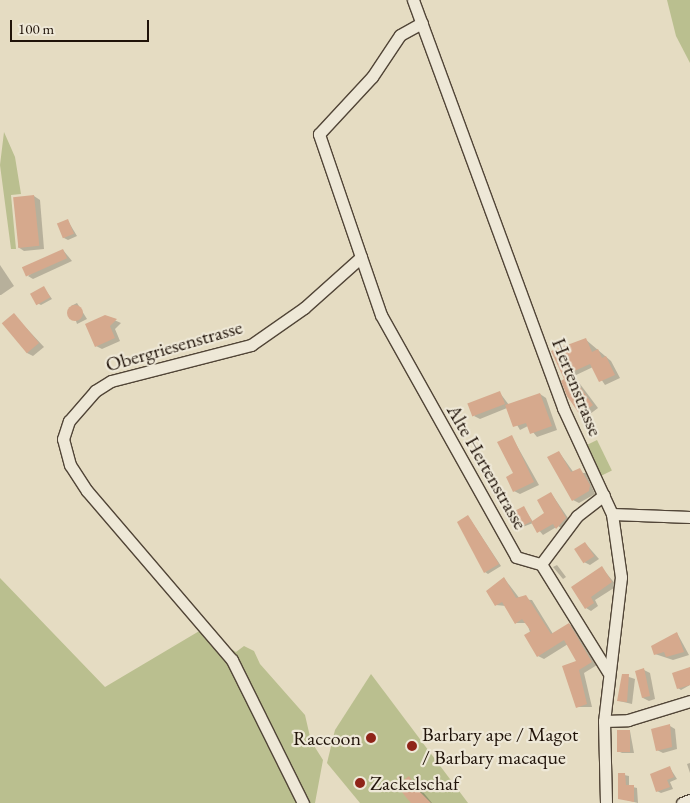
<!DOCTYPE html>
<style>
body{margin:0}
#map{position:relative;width:690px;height:803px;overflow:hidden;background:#e5dcc2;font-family:"EB Garamond",serif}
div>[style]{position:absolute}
.green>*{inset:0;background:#babf8f;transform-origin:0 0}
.shadow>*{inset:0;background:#0003}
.building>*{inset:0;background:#d6a98d;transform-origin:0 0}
.round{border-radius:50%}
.roads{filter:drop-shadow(1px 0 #514537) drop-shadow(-1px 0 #514537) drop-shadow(0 1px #514537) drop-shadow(0 -1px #514537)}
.street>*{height:11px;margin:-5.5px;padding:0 5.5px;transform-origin:5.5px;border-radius:5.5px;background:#eee8d7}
.dots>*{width:14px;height:14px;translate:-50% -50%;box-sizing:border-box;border:2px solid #eee8d7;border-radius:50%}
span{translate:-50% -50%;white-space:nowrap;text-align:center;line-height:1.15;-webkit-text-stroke:4.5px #eee8d7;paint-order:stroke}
.street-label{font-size:20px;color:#201309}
.poi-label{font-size:20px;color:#201309}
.left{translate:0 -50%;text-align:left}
.right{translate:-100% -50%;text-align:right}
.scale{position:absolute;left:10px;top:20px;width:139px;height:22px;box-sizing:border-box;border:2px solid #201309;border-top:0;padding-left:6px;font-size:15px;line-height:18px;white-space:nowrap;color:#201309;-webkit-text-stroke:4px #eee8d7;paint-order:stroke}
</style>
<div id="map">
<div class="green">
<i style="clip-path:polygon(667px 0,690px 0,690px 63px,676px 36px)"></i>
<i style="clip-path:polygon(4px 132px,15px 157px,21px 194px,11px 195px,16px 249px,11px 249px,0 165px)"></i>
<i style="left:597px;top:440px;width:34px;height:13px;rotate:64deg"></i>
<i style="clip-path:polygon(0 578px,105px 687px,201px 630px,236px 652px,244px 646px,254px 651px,260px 664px,305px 715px,311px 741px,323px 760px,315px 803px,0 803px)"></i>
<i style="clip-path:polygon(371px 674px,468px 803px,360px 803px,327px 763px,335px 730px)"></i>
</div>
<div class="shadow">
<i style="clip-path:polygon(34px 196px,40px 200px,44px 249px,24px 251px,18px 247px)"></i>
<i style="clip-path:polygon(68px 221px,77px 236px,68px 240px,64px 238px)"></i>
<i style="clip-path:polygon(63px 250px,72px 261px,33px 279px,28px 276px)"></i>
<i style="clip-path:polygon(0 265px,14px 286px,1px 295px,0 295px)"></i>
<i style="clip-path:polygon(44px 288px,52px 299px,41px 305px,37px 303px)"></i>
<i style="clip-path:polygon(77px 303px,87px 319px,77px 324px,71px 306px)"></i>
<i style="clip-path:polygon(14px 315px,44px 347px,33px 356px,27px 353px)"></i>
<i style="clip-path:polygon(105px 316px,121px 323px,115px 329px,120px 341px,102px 349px,96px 346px)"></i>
<i style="clip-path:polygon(585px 339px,611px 361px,620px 378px,605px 385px,593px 367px,574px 376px,598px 408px,586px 417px,553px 352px)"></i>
<i style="clip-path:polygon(500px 393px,509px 405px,540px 394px,546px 398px,557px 430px,537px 437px,528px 426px,520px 430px,507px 408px,480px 419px,474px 416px)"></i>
<i style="clip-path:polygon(512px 437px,539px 485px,520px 494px,514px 491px)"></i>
<i style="clip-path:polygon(559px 452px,574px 473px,586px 473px,595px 494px,579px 503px,573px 500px)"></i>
<i style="clip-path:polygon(551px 493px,570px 521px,564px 530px,558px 526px,543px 535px,533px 523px,520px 528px,524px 508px,533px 522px,546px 514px)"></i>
<i style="clip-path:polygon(468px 516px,501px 566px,488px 574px,485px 572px)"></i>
<i style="clip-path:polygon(585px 543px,599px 559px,590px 565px,584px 562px)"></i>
<i style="clip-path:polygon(557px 565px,566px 577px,563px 579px,553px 567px)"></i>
<i style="clip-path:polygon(602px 568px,617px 586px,595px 600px,598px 606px,591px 611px,586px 608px)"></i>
<i style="clip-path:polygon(504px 578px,520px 599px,532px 600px,553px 634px,569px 624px,574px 628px,597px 665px,584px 673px,592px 707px,577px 707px,578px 662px,568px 644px,544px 659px,538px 656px,527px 623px,516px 623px,506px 606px,496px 605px,488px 591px)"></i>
<i style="clip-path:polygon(677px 633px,689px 655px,673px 660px,655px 654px,653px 646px)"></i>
<i style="clip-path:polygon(690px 668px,690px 685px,681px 690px,678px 688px)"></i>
<i style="clip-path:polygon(644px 670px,650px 673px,655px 699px,649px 701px,643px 698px)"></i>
<i style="clip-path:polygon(623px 675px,635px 679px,632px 704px,619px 701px)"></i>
<i style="clip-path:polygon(670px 726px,675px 729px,677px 749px,663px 753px,657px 750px)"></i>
<i style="clip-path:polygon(630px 731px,634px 753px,622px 753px,618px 751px)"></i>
<i style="clip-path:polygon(690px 763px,690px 773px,687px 764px)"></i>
<i style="clip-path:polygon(670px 768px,677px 779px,670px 782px,673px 789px,661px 793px,657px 791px)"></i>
<i style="clip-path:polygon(619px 774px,629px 776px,629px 786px,637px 788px,638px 803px,619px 798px)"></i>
<i style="clip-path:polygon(409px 778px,414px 781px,432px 803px,412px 803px)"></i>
</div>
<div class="building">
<i style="left:34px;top:195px;width:51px;height:21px;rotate:84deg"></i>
<i style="left:68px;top:219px;width:16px;height:12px;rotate:68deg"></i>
<i style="left:63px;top:249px;width:10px;height:45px;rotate:66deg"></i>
<i style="left:44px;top:286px;width:13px;height:16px;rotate:61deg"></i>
<i class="round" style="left:67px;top:305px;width:16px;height:16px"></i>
<i style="left:14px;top:313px;width:39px;height:16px;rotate:50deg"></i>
<i style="clip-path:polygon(105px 315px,117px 319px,110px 326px,115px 338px,95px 347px,85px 324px)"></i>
<i style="clip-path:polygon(586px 338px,592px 352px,598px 349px,602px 358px,606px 356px,615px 375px,599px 382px,590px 364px,570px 373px,593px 405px,580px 415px,567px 396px,561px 381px,564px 379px,551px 351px)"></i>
<i style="left:500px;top:391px;width:14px;height:35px;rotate:69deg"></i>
<i style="clip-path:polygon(540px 393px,552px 426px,530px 434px,526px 423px,513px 427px,505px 405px)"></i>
<i style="clip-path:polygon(512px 435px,534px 482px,513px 492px,506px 477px,513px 473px,497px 442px)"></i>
<i style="clip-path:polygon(559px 451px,571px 472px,580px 468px,590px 485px,589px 491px,572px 501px,547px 457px)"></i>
<i style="clip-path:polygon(551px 492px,566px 518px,556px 529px,553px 524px,537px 533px,531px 522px,544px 513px,537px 500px)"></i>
<i style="left:524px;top:506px;width:17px;height:15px;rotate:62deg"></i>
<i style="clip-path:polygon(468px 515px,499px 564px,484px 573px,457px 522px)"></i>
<i style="left:585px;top:542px;width:17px;height:13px;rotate:57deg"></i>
<i style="clip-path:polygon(602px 566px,612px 582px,591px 597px,594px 603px,585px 609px,571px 587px)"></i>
<i style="clip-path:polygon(504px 577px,516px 598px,526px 595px,551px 634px,569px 623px,592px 662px,579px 670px,587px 704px,576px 708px,562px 666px,576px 661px,564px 640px,537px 657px,524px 635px,531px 631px,522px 619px,515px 624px,502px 602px,495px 606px,486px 591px)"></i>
<i style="clip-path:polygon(677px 632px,684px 652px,666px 657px,664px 652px,654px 655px,651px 646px)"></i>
<i style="clip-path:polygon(690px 667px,690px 685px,677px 689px,672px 673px)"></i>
<i style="clip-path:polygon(644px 668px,650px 696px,642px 698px,635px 671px)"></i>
<i style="clip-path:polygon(622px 674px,629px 674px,627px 702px,617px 701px)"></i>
<i style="clip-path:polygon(670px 724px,672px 747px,656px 751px,651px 729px)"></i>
<i style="left:617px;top:730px;width:13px;height:22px"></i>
<i style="clip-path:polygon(670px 766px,674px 777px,667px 780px,670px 787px,656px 792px,650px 774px)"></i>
<i style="clip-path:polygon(618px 773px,625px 773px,626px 785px,634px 785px,634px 802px,618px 799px)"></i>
<i style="clip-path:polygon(409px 776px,419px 791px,431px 803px,411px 803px,405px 796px,397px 785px)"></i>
</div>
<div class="roads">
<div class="street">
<i style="left:413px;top:0;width:435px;rotate:69.8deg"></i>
<i style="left:563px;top:408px;width:117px;rotate:65.2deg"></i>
<i style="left:612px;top:514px;width:64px;rotate:81.9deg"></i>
<i style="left:621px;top:577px;width:145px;rotate:96.7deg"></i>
<i style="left:604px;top:721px;width:82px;rotate:88.6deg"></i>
<i style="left:361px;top:257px;width:61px;rotate:71deg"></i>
<i style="left:381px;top:315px;width:277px;rotate:60.8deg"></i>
<i style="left:516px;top:557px;width:26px;rotate:16deg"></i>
<i style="left:541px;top:564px;width:127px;rotate:58.2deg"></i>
<i style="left:612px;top:514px;width:78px;rotate:2.2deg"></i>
<i style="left:541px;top:564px;width:60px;rotate:-53.1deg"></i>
<i style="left:577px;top:516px;width:34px;rotate:-38deg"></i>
<i style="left:604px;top:721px;width:24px;rotate:-2deg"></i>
<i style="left:628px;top:720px;width:65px;rotate:-17deg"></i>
<i style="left:303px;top:803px;width:160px;rotate:-116.4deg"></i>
<i style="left:232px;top:660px;width:223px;rotate:-130.6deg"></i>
<i style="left:87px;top:491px;width:31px;rotate:-123deg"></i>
<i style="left:70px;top:465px;width:27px;rotate:-105deg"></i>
<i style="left:63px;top:439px;width:19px;rotate:-72deg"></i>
<i style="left:69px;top:421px;width:40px;rotate:-49deg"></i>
<i style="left:95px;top:391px;width:19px;rotate:-32deg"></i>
<i style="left:111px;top:381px;width:145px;rotate:-14.4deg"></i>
<i style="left:251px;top:345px;width:65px;rotate:-34.9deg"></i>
<i style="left:304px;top:308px;width:76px;rotate:-41.8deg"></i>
<i style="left:361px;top:257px;width:130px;rotate:-108.9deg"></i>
<i style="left:319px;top:134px;width:78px;rotate:-47.1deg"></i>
<i style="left:372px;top:77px;width:50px;rotate:-56.3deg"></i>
<i style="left:400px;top:35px;width:25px;rotate:-29deg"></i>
<i style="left:682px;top:803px;width:9px;rotate:-21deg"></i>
</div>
</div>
<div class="dots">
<i style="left:371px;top:738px;background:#8f2418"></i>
<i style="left:412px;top:746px;background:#8f2418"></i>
<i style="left:360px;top:783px;background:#8f2418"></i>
</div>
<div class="street-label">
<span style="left:174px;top:346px;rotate:-16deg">Obergriesenstrasse</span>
<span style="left:577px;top:387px;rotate:68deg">Hertenstrasse</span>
<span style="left:487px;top:467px;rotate:60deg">Alte Hertenstrasse</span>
</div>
<div class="poi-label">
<span class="left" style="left:422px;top:746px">Barbary ape / Magot<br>/ Barbary macaque</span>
<span class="right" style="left:361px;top:738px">Raccoon</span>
<span class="left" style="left:370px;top:783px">Zackelschaf</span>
</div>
<div class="scale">100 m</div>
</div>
